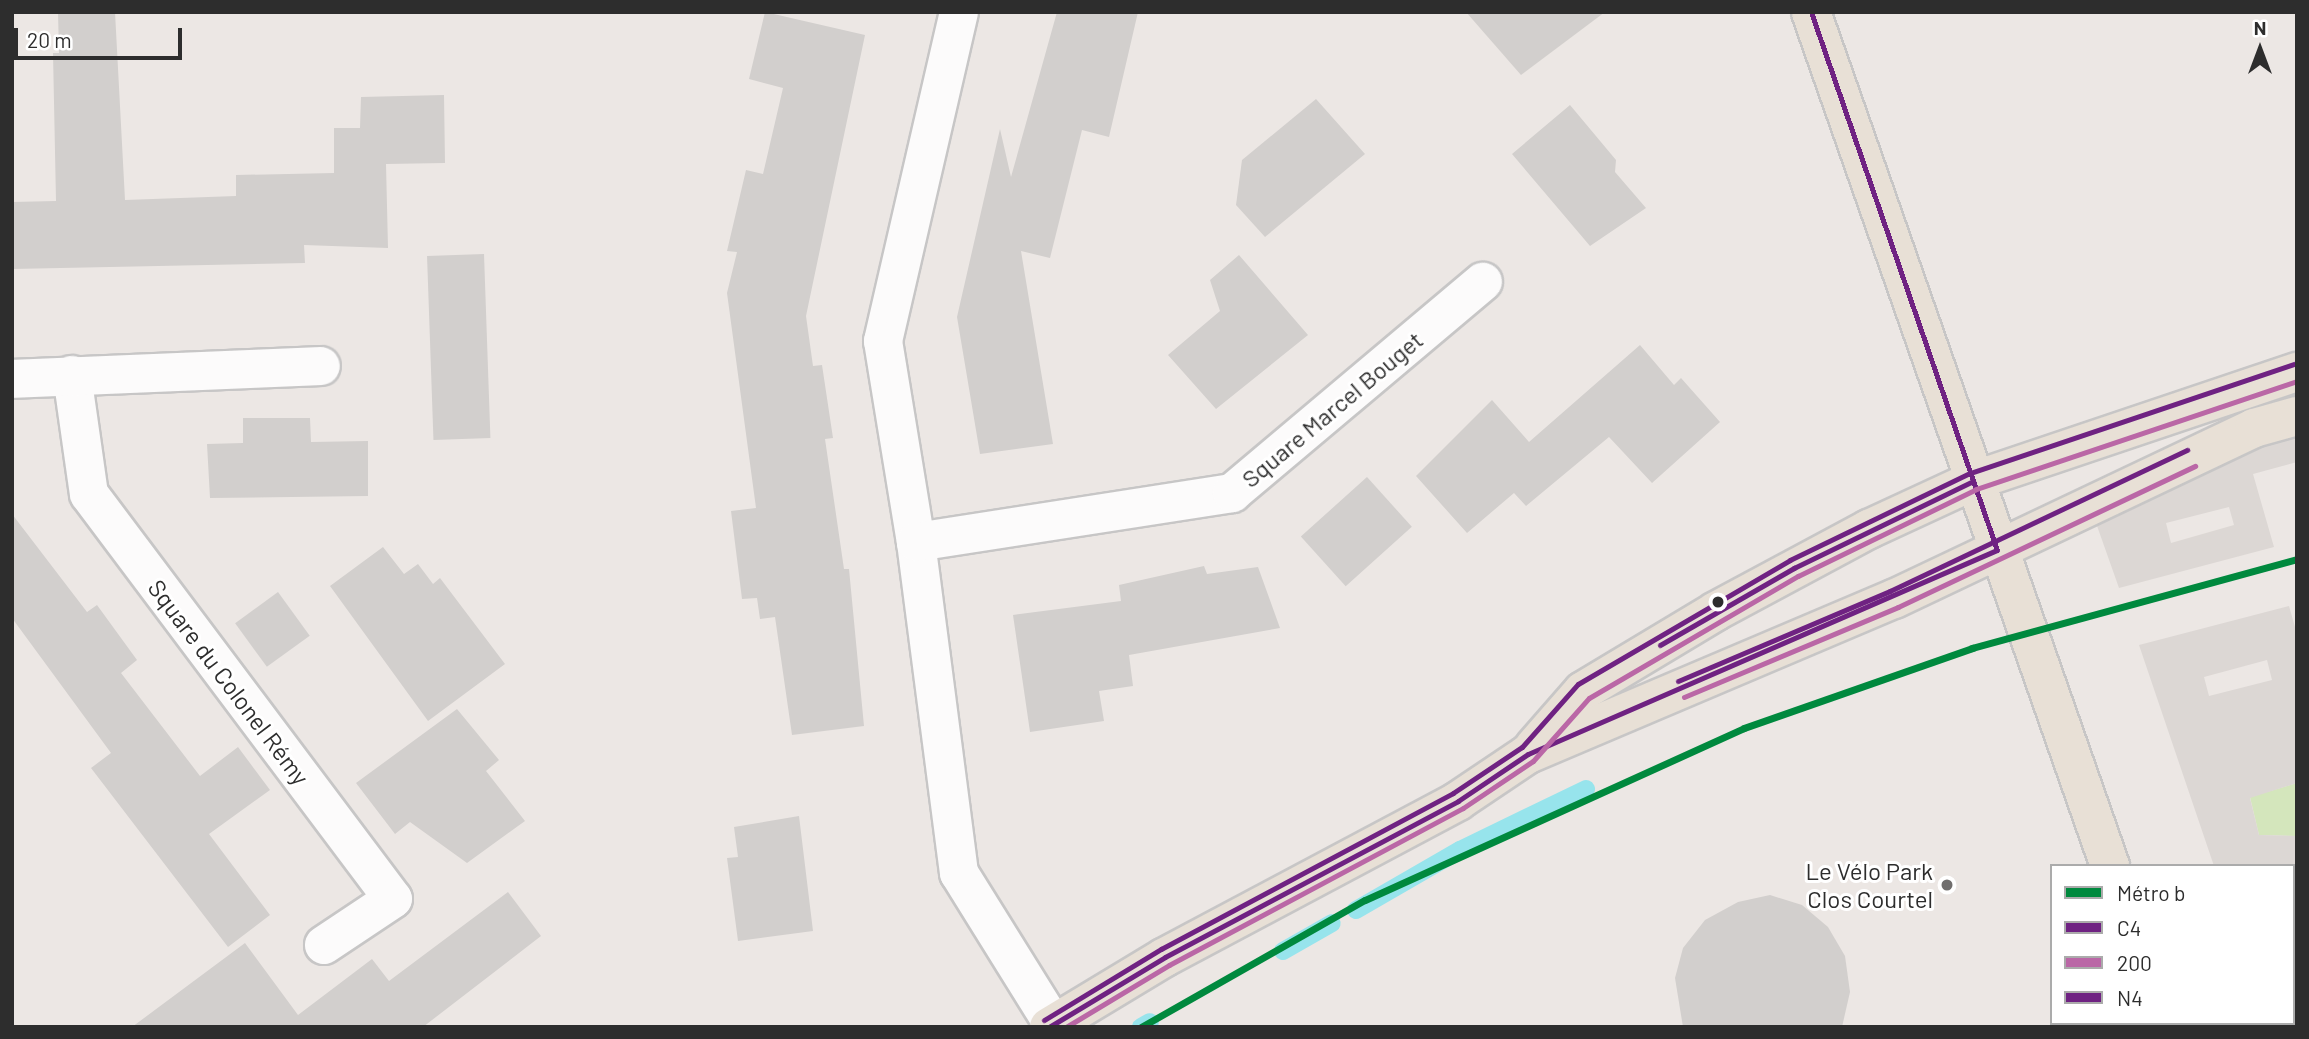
<!DOCTYPE html>
<meta charset="utf-8">
<style>
body{margin:0}
#map{position:relative;width:2309px;height:1039px;overflow:hidden;background:#ece7e4;font-family:Barlow,sans-serif}
div>[style]{position:absolute}
.green>*{inset:0;background:#d4e6bc}
.plaza>*{inset:0;background:#dcd7d4}
.stream>*{height:18px;margin:-9px;padding:0 9px;transform-origin:9px;border-radius:9px;background:#97e4ec}
.building>*{inset:0;background:#d2cfcd;transform-origin:0 0}
.roads{filter:drop-shadow(2px 0 #c7c6c6) drop-shadow(-2px 0 #c7c6c6) drop-shadow(0 2px #c7c6c6) drop-shadow(0 -2px #c7c6c6)}
.minor>*{height:38px;margin:-19px;padding:0 19px;transform-origin:19px;border-radius:19px;background:#fcfbfb}
.major>*{height:38px;margin:-19px;padding:0 19px;transform-origin:19px;border-radius:19px;background:#e8e0d6}
.bus-1>*{height:5px;margin:-2.5px;padding:0 2.5px;transform-origin:2.5px;border-radius:2.5px;background:#6f2282}
.bus-2>*{height:5px;margin:-2.5px;padding:0 2.5px;transform-origin:2.5px;border-radius:2.5px;background:#ba67a6}
.bus-3>*{height:5px;margin:-2.5px;padding:0 2.5px;transform-origin:2.5px;border-radius:2.5px;background:#6f2282}
.metro-1>*{height:7px;margin:-3.5px;padding:0 3.5px;transform-origin:3.5px;border-radius:3.5px;background:#00893e}
.dots>*{width:19px;height:19px;translate:-50% -50%;box-sizing:border-box;border:4px solid #fff;border-radius:50%}
span{translate:-50% -50%;white-space:nowrap;text-align:center;line-height:1.15;-webkit-text-stroke:6px #fff;paint-order:stroke}
.street-label{font-size:24px;color:#2d2d2d}
.poi-label{font-size:24px;color:#2d2d2d}
.right{translate:-100% -50%;text-align:right}
.frame{position:absolute;inset:0;border:14px solid #2d2d2d;pointer-events:none}
.legend{position:absolute;left:2050px;top:864px;width:245px;height:161px;box-sizing:border-box;background:#fff;border:2px solid #ababab;margin:0;padding:9px 12px;list-style:none;font-size:21px;color:#2d2d2d}
.legend li{display:flex;align-items:center;gap:14px;height:35px}
.legend b{width:35px;border:2px solid #ababab}
.north{position:absolute;left:2225px;top:14px;width:70px;height:70px;-webkit-text-stroke:5px #fff;paint-order:stroke;rotate:0deg;font-size:19px;font-weight:700;line-height:28px;text-align:center;color:#2d2d2d}
.north::after{content:'';display:block;margin:auto;width:24px;height:32px;background:#2d2d2d;clip-path:polygon(50% 0,100% 100%,50% 72%,0 100%)}
.scale{position:absolute;left:14px;top:28px;width:168px;height:32px;box-sizing:border-box;border:4px solid #2d2d2d;border-top:0;padding-left:9px;font-size:21px;line-height:24px;white-space:nowrap;color:#2d2d2d;-webkit-text-stroke:5px #fff;paint-order:stroke}
</style>
<div id="map">
<div class="green">
<i style="clip-path:polygon(2297px 783px,2297px 836px,2259px 835px,2250px 797px)"></i>
</div>
<div class="plaza">
<i style="clip-path:polygon(evenodd,2297px 429px,2297px 462px,2253px 474px,2274px 547px,2119px 588px,2096px 523px,2297px 429px,2229px 507px,2234px 525px,2171px 543px,2166px 523px,2229px 507px)"></i>
<i style="clip-path:polygon(evenodd,2289px 606px,2297px 634px,2297px 783px,2250px 798px,2259px 835px,2297px 836px,2297px 921px,2293px 866px,2214px 866px,2139px 645px,2289px 606px,2267px 660px,2272px 680px,2209px 696px,2204px 677px,2267px 660px)"></i>
</div>
<div class="stream">
<i style="left:1356px;top:910px;width:120px;rotate:-30deg"></i>
<i style="left:1460px;top:850px;width:140px;rotate:-25.8deg"></i>
<i style="left:1283px;top:951px;width:56px;rotate:-29.7deg"></i>
<i style="left:1141px;top:1027px;width:10px;rotate:-29deg"></i>
</div>
<div class="building">
<i style="clip-path:polygon(58px 12px,115px 12px,125px 200px,236px 196px,236px 175px,334px 173px,334px 128px,360px 128px,361px 97px,444px 95px,445px 163px,386px 164px,388px 248px,304px 245px,305px 263px,12px 269px,12px 202px,56px 201px,53px 53px,59px 53px)"></i>
<i style="clip-path:polygon(765px 12px,865px 35px,806px 316px,813px 366px,822px 365px,833px 438px,825px 439px,844px 569px,849px 569px,864px 726px,792px 735px,775px 617px,760px 619px,757px 598px,742px 599px,731px 511px,756px 508px,727px 293px,737px 252px,727px 251px,746px 170px,763px 174px,783px 88px,749px 79px)"></i>
<i style="clip-path:polygon(1057px 12px,1138px 12px,1109px 137px,1082px 130px,1050px 258px,1021px 251px,1053px 444px,980px 454px,957px 317px,1000px 129px,1011px 177px)"></i>
<i style="clip-path:polygon(1466px 12px,1605px 12px,1521px 75px)"></i>
<i style="clip-path:polygon(1316px 99px,1365px 154px,1265px 237px,1236px 205px,1242px 160px)"></i>
<i style="clip-path:polygon(1570px 105px,1616px 160px,1615px 172px,1646px 208px,1590px 246px,1512px 154px)"></i>
<i style="left:484px;top:254px;width:184px;height:57px;rotate:88deg"></i>
<i style="clip-path:polygon(1239px 255px,1308px 335px,1216px 409px,1168px 355px,1220px 311px,1210px 280px)"></i>
<i style="clip-path:polygon(1640px 345px,1674px 385px,1681px 378px,1720px 422px,1652px 483px,1609px 437px,1526px 506px,1514px 493px,1467px 533px,1416px 476px,1492px 400px,1529px 442px)"></i>
<i style="clip-path:polygon(243px 418px,310px 418px,311px 442px,368px 441px,368px 496px,210px 498px,207px 444px,243px 443px)"></i>
<i style="left:1367px;top:477px;width:67px;height:89px;rotate:48deg"></i>
<i style="clip-path:polygon(12px 514px,87px 612px,97px 605px,137px 660px,121px 673px,200px 776px,238px 747px,270px 790px,209px 834px,270px 915px,228px 947px,91px 768px,111px 753px,12px 618px)"></i>
<i style="clip-path:polygon(383px 547px,404px 574px,418px 564px,433px 584px,440px 578px,505px 664px,428px 721px,330px 586px)"></i>
<i style="clip-path:polygon(1204px 566px,1207px 574px,1258px 567px,1280px 628px,1129px 655px,1133px 686px,1099px 691px,1104px 721px,1030px 732px,1013px 615px,1121px 601px,1119px 585px)"></i>
<i style="left:278px;top:592px;width:54px;height:53px;rotate:54deg"></i>
<i style="clip-path:polygon(457px 709px,499px 760px,486px 771px,525px 821px,467px 863px,410px 822px,395px 834px,356px 783px)"></i>
<i style="clip-path:polygon(799px 816px,813px 931px,738px 941px,727px 858px,738px 857px,734px 827px)"></i>
<i style="clip-path:polygon(508px 892px,541px 936px,423px 1027px,132px 1027px,245px 943px,298px 1015px,372px 959px,389px 981px)"></i>
<i style="clip-path:polygon(1770px 895px,1802px 905px,1828px 927px,1845px 956px,1850px 992px,1842px 1027px,1683px 1027px,1675px 978px,1683px 948px,1705px 920px,1738px 902px)"></i>
</div>
<div class="roads">
<div class="minor">
<i style="left:959px;top:12px;width:338px;rotate:103deg"></i>
<i style="left:883px;top:341px;width:204px;rotate:80.7deg"></i>
<i style="left:916px;top:542px;width:334px;rotate:82.6deg"></i>
<i style="left:959px;top:873px;width:178px;rotate:58.1deg"></i>
<i style="left:72px;top:375px;width:120px;rotate:81.9deg"></i>
<i style="left:89px;top:494px;width:506px;rotate:53.11deg"></i>
<i style="left:393px;top:899px;width:83px;rotate:146.3deg"></i>
<i style="left:12px;top:379px;width:309px;rotate:-2.4deg"></i>
<i style="left:916px;top:542px;width:320px;rotate:-8.8deg"></i>
<i style="left:1232px;top:493px;width:328px;rotate:-40.1deg"></i>
</div>
<div class="major">
<i style="left:1811px;top:12px;width:905px;rotate:70.7deg"></i>
<i style="left:1534px;top:747px;width:74px;rotate:-48.8deg"></i>
<i style="left:1583px;top:691px;width:155px;rotate:-31deg"></i>
<i style="left:1716px;top:611px;width:174px;rotate:-28.2deg"></i>
<i style="left:1869px;top:529px;width:115px;rotate:-24.8deg"></i>
<i style="left:1973px;top:481px;width:342px;rotate:-18.6deg"></i>
<i style="left:2165px;top:1023px;width:4px;rotate:76deg"></i>
<i style="left:1049px;top:1027px;width:135px;rotate:-31.1deg"></i>
<i style="left:1165px;top:957px;width:332px;rotate:-28deg"></i>
<i style="left:1458px;top:801px;width:84px;rotate:-33.9deg"></i>
<i style="left:1528px;top:754px;width:397px;rotate:-23deg"></i>
<i style="left:1894px;top:599px;width:399px;rotate:-25.4deg"></i>
<i style="left:2254px;top:428px;width:45px;rotate:-15.6deg"></i>
</div>
</div>
<div class="bus-1">
<i style="left:1660px;top:645px;width:155px;rotate:-29.9deg"></i>
<i style="left:1794px;top:568px;width:199px;rotate:-25.9deg"></i>
<i style="left:1049px;top:1027px;width:135px;rotate:-31.1deg"></i>
<i style="left:1165px;top:957px;width:332px;rotate:-28deg"></i>
<i style="left:1458px;top:801px;width:84px;rotate:-33.9deg"></i>
<i style="left:1528px;top:754px;width:511px;rotate:-23.51deg"></i>
<i style="left:1997px;top:550px;width:569px;rotate:-109.07deg"></i>
</div>
<div class="bus-2">
<i style="left:1684px;top:697px;width:232px;rotate:-22.8deg"></i>
<i style="left:1898px;top:607px;width:329px;rotate:-25.4deg"></i>
<i style="left:1066px;top:1027px;width:120px;rotate:-31deg"></i>
<i style="left:1169px;top:965px;width:333px;rotate:-28.1deg"></i>
<i style="left:1463px;top:808px;width:84px;rotate:-33.9deg"></i>
<i style="left:1533px;top:761px;width:84px;rotate:-48.4deg"></i>
<i style="left:1589px;top:698px;width:242px;rotate:-30.3deg"></i>
<i style="left:1798px;top:576px;width:198px;rotate:-26deg"></i>
<i style="left:1976px;top:489px;width:339px;rotate:-18.6deg"></i>
</div>
<div class="bus-3">
<i style="left:1678px;top:681px;width:230px;rotate:-23deg"></i>
<i style="left:1890px;top:591px;width:329px;rotate:-25.4deg"></i>
<i style="left:1044px;top:1020px;width:137px;rotate:-31.3deg"></i>
<i style="left:1161px;top:949px;width:331px;rotate:-28.1deg"></i>
<i style="left:1453px;top:793px;width:83px;rotate:-33.7deg"></i>
<i style="left:1522px;top:747px;width:84px;rotate:-48.4deg"></i>
<i style="left:1578px;top:684px;width:246px;rotate:-30.3deg"></i>
<i style="left:1790px;top:560px;width:200px;rotate:-25.8deg"></i>
<i style="left:1970px;top:473px;width:342px;rotate:-18.6deg"></i>
</div>
<div class="metro-1">
<i style="left:1141px;top:1027px;width:257px;rotate:-29.6deg"></i>
<i style="left:1365px;top:900px;width:416px;rotate:-24.4deg"></i>
<i style="left:1744px;top:728px;width:242px;rotate:-19.3deg"></i>
<i style="left:1972px;top:648px;width:337px;rotate:-15.3deg"></i>
</div>
<div class="dots">
<i style="left:1718px;top:602px;background:#2d2d2d"></i>
<i style="left:1947px;top:885px;background:#706e6d"></i>
</div>
<div class="street-label">
<span style="left:1332px;top:409px;rotate:-40deg">Square Marcel Bouget</span>
<span style="left:229px;top:682px;rotate:53deg">Square du Colonel Rémy</span>
</div>
<div class="poi-label">
<span class="right" style="left:1933px;top:885px">Le Vélo Park<br>Clos Courtel</span>
</div>
<div class="frame"></div>
<ul class="legend">
<li><b style="height:9px;background:#00893e"></b>Métro b</li>
<li><b style="height:9px;background:#6f2282"></b>C4</li>
<li><b style="height:9px;background:#ba67a6"></b>200</li>
<li><b style="height:9px;background:#6f2282"></b>N4</li>
</ul>
<div class="north">N</div>
<div class="scale">20 m</div>
</div>
